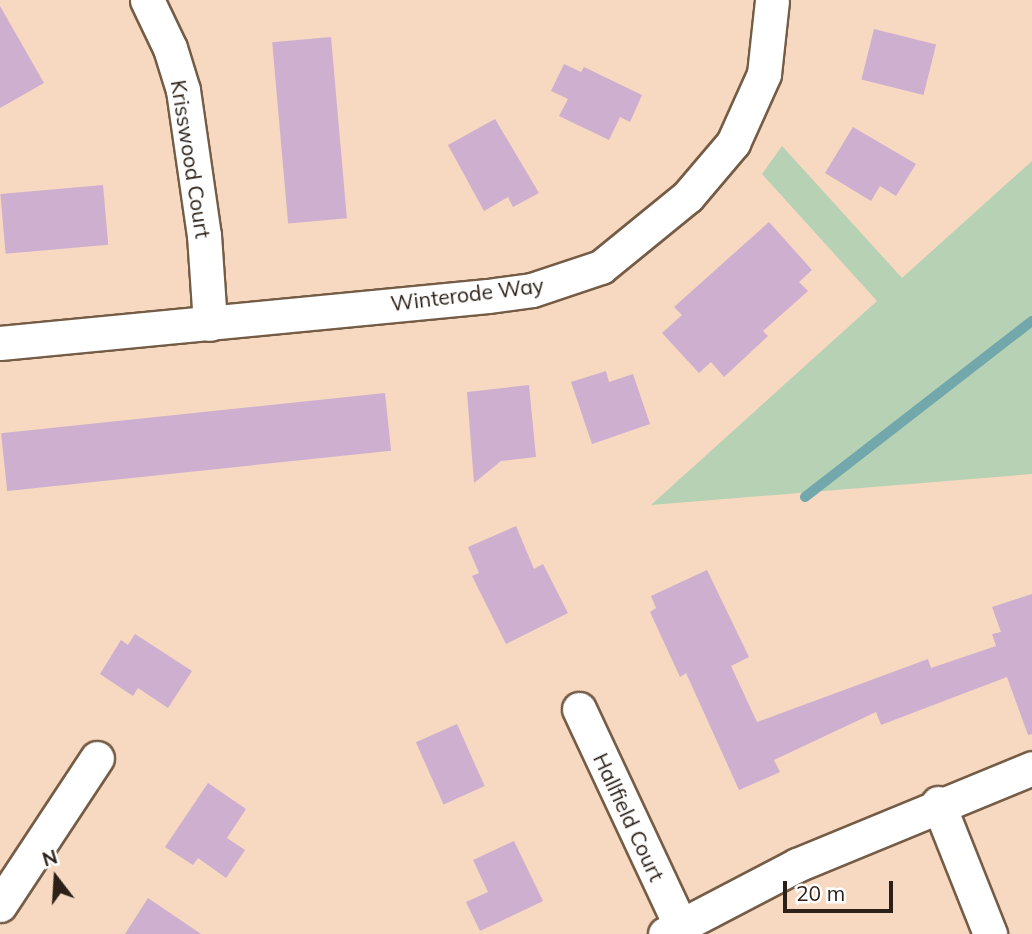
<!DOCTYPE html>
<style>
body{margin:0}
#map{position:relative;width:1032px;height:934px;overflow:hidden;background:#f6d9c0;font-family:Mulish,sans-serif}
div>[style]{position:absolute}
.green>*{inset:0;background:#b6d1b3}
.stream>*{height:10px;margin:-5px;padding:0 5px;transform-origin:5px;border-radius:5px;background:#72a7ab}
.building>*{inset:0;background:#ceafcf;transform-origin:0 0}
.roads{filter:drop-shadow(2px 0 #755c46) drop-shadow(-2px 0 #755c46) drop-shadow(0 2px #755c46) drop-shadow(0 -2px #755c46)}
.minor>*{height:33px;margin:-16.5px;padding:0 16.5px;transform-origin:16.5px;border-radius:16.5px;background:#fff}
span{translate:-50% -50%;white-space:nowrap;text-align:center;line-height:1.15;-webkit-text-stroke:5px #fff;paint-order:stroke}
.street-label{font-size:21px;color:#2c2118}
.north{position:absolute;left:21px;top:843px;width:70px;height:70px;-webkit-text-stroke:5px #fff;paint-order:stroke;rotate:343deg;font-size:19px;font-weight:700;line-height:28px;text-align:center;color:#2c2118}
.north::after{content:'';display:block;margin:auto;width:24px;height:32px;background:#2c2118;clip-path:polygon(50% 0,100% 100%,50% 72%,0 100%)}
.scale{position:absolute;left:783px;top:881px;width:110px;height:32px;box-sizing:border-box;border:4px solid #2c2118;border-top:0;padding-left:9px;font-size:21px;line-height:24px;white-space:nowrap;color:#2c2118;-webkit-text-stroke:5px #fff;paint-order:stroke}
</style>
<div id="map">
<div class="green">
<i style="clip-path:polygon(782px 146px,902px 278px,1032px 161px,1032px 474px,651px 505px,877px 301px,762px 174px)"></i>
</div>
<div class="stream">
<i style="left:805px;top:497px;width:287px;rotate:-37.8deg"></i>
</div>
<div class="building">
<i style="clip-path:polygon(0 6px,44px 83px,0 108px)"></i>
<i style="left:874px;top:29px;width:64px;height:52px;rotate:14deg"></i>
<i style="left:331px;top:37px;width:182px;height:59px;rotate:85deg"></i>
<i style="clip-path:polygon(564px 64px,581px 72px,584px 67px,642px 95px,630px 122px,620px 117px,609px 140px,559px 116px,568px 99px,551px 91px)"></i>
<i style="clip-path:polygon(495px 119px,539px 193px,513px 207px,508px 197px,484px 211px,448px 145px)"></i>
<i style="clip-path:polygon(853px 127px,916px 164px,896px 196px,880px 186px,871px 201px,825px 173px)"></i>
<i style="left:103px;top:185px;width:60px;height:103px;rotate:85deg"></i>
<i style="clip-path:polygon(769px 222px,812px 270px,799px 282px,808px 291px,763px 331px,768px 336px,724px 377px,711px 362px,699px 373px,662px 333px,682px 315px,674px 307px)"></i>
<i style="clip-path:polygon(606px 371px,609px 382px,633px 374px,650px 424px,592px 444px,571px 382px)"></i>
<i style="clip-path:polygon(529px 385px,536px 457px,501px 461px,474px 483px,467px 392px)"></i>
<i style="left:385px;top:393px;width:58px;height:386px;rotate:84deg"></i>
<i style="clip-path:polygon(516px 526px,534px 569px,543px 564px,568px 613px,506px 644px,472px 576px,479px 573px,468px 547px)"></i>
<i style="clip-path:polygon(707px 570px,749px 657px,731px 666px,757px 722px,928px 659px,931px 668px,996px 646px,992px 634px,1001px 632px,992px 607px,1032px 594px,1032px 734px,1028px 735px,1007px 677px,881px 725px,876px 712px,774px 760px,780px 772px,739px 790px,686px 673px,680px 677px,650px 612px,656px 608px,651px 596px)"></i>
<i style="clip-path:polygon(135px 634px,192px 671px,168px 708px,138px 688px,133px 696px,100px 674px,121px 640px,128px 645px)"></i>
<i style="left:457px;top:724px;width:68px;height:45px;rotate:66deg"></i>
<i style="clip-path:polygon(208px 783px,246px 809px,227px 838px,245px 850px,226px 878px,198px 858px,193px 865px,165px 847px)"></i>
<i style="clip-path:polygon(514px 841px,543px 901px,480px 931px,466px 902px,488px 892px,473px 860px)"></i>
<i style="clip-path:polygon(148px 898px,201px 934px,125px 934px)"></i>
</div>
<div class="roads">
<div class="minor">
<i style="left:147px;top:0;width:53px;rotate:64.4deg"></i>
<i style="left:170px;top:48px;width:44px;rotate:72.8deg"></i>
<i style="left:183px;top:90px;width:147px;rotate:81.8deg"></i>
<i style="left:204px;top:235px;width:89px;rotate:86.1deg"></i>
<i style="left:0;top:343px;width:490px;rotate:-5.5deg"></i>
<i style="left:488px;top:296px;width:44px;rotate:-7.8deg"></i>
<i style="left:532px;top:290px;width:73px;rotate:-18.4deg"></i>
<i style="left:601px;top:267px;width:112px;rotate:-39.2deg"></i>
<i style="left:688px;top:196px;width:70px;rotate:-49.7deg"></i>
<i style="left:733px;top:143px;width:76px;rotate:-65.8deg"></i>
<i style="left:764px;top:74px;width:74px;rotate:-83.8deg"></i>
<i style="left:579px;top:709px;width:238px;rotate:64.9deg"></i>
<i style="left:938px;top:803px;width:141px;rotate:68.3deg"></i>
<i style="left:0;top:905px;width:176px;rotate:-56.6deg"></i>
<i style="left:665px;top:934px;width:149px;rotate:-27.6deg"></i>
<i style="left:797px;top:865px;width:254px;rotate:-22.4deg"></i>
</div>
</div>
<div class="street-label">
<span style="left:191px;top:159px;rotate:81deg">Krisswood Court</span>
<span style="left:467px;top:294px;rotate:-7deg">Winterode Way</span>
<span style="left:629px;top:817px;rotate:65deg">Hallfield Court</span>
</div>
<div class="north">N</div>
<div class="scale">20 m</div>
</div>
